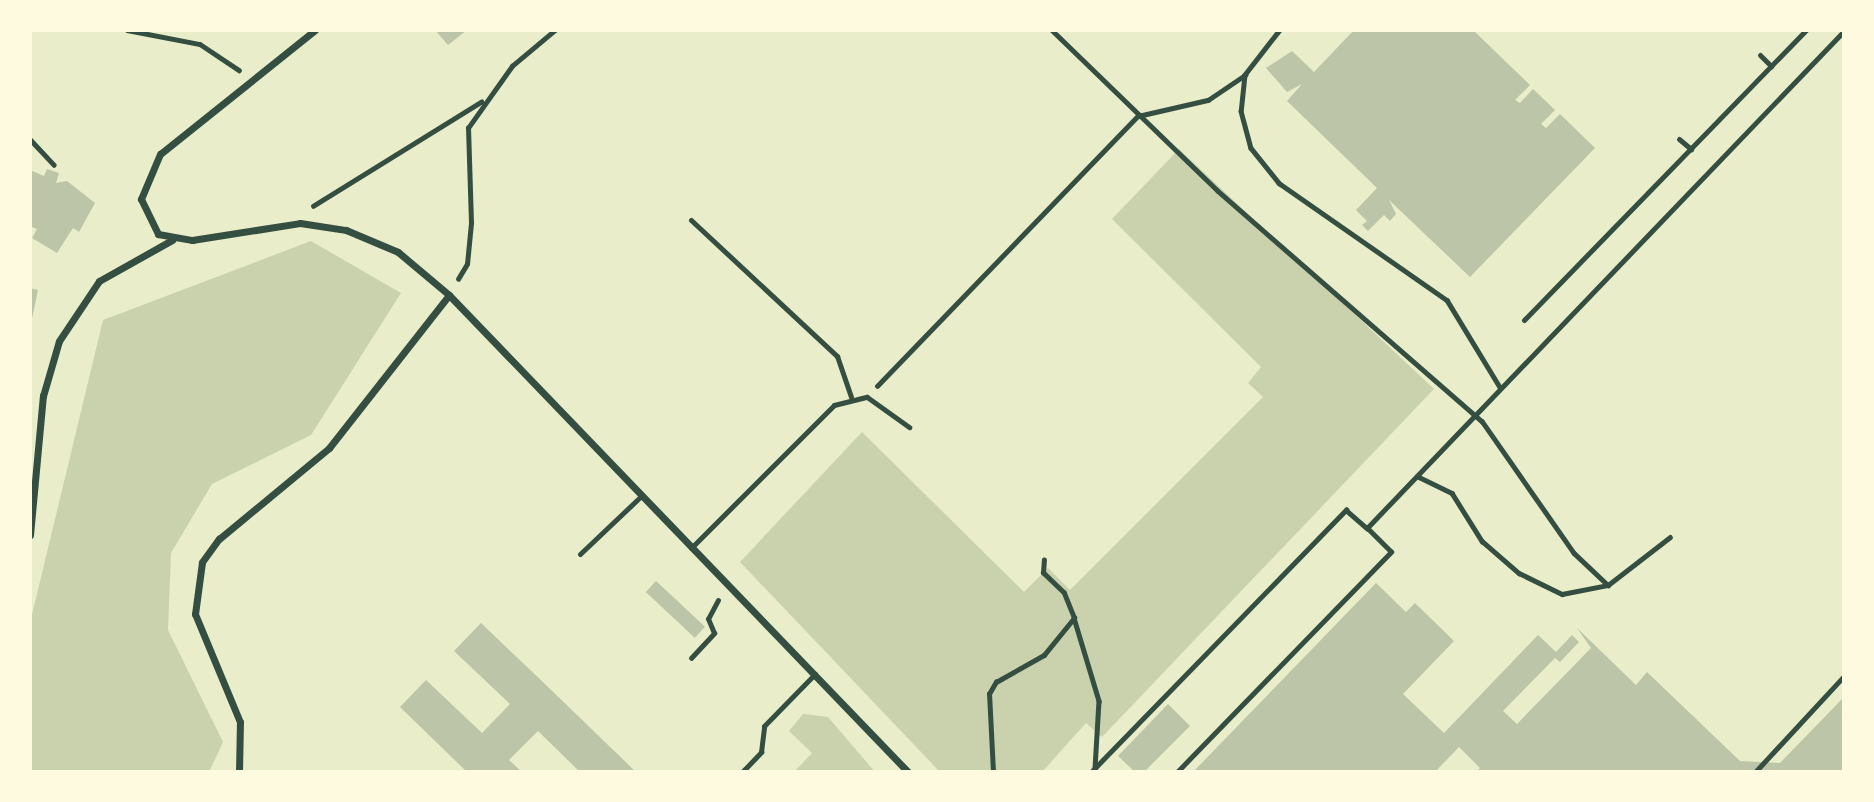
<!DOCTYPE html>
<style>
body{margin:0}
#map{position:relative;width:1874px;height:802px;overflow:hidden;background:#e9edc9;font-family:Figtree,sans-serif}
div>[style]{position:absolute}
.green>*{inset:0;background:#cad2ad}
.building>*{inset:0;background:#bcc5a7;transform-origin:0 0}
.path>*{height:4.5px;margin:-2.25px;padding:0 2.25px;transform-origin:2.25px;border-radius:2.25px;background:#344e41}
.service>*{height:5px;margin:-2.5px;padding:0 2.5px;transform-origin:2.5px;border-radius:2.5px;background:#344e41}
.minor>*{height:7px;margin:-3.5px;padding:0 3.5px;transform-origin:3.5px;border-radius:3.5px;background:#344e41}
span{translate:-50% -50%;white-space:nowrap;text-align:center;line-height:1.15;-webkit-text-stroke:5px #fefae0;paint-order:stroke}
.frame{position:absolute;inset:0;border:32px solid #fefae0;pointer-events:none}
</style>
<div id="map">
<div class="green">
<i style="clip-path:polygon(1179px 149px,1434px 389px,1102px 737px,1086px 723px,1042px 772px,940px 772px,740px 562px,862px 432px,1024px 592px,1048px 568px,1070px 590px,1263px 397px,1248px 383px,1261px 367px,1112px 219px)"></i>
<i style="clip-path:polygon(311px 241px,401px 293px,311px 435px,212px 484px,171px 553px,168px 630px,223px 742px,209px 772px,30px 772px,30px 623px,103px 320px)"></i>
<i style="clip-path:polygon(803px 714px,828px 717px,875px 772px,794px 772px,812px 753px,789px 731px)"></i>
</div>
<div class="building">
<i style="clip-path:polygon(435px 30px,467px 30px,448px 45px)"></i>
<i style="clip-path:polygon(1354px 30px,1473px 30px,1530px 85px,1515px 100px,1520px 103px,1533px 89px,1555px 110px,1541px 124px,1546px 128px,1560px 114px,1595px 148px,1470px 277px,1389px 200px,1396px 214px,1390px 221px,1384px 215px,1368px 231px,1362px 225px,1367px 221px,1356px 210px,1377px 188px,1287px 101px,1302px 84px,1287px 92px,1266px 68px,1292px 51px,1314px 72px)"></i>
<i style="clip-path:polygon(47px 169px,59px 173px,56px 183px,67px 181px,95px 203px,79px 232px,73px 228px,57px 253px,32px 238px,37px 229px,30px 226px,30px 170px,44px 176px)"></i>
<i style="clip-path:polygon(30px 288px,38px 290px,31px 323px,30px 323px)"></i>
<i style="left:656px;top:581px;width:67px;height:15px;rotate:43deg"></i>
<i style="clip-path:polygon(1376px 583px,1406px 612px,1415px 603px,1454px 641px,1403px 694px,1444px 733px,1538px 635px,1556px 652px,1572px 635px,1579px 642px,1560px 662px,1555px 658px,1503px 711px,1517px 724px,1591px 648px,1577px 628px,1636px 685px,1647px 672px,1740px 761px,1780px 763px,1844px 697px,1844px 772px,1476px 772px,1480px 768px,1459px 747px,1435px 772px,1193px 772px)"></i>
<i style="clip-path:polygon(481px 623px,547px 686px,636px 772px,580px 772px,538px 731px,509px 760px,522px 772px,467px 772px,400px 707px,426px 680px,482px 733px,510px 704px,454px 651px)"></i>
<i style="clip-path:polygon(1168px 704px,1190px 726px,1144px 772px,1135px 772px,1118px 756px)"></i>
</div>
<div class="path">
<i style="left:127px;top:30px;width:74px;rotate:10.9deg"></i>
<i style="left:200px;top:44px;width:47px;rotate:33.7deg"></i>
<i style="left:1052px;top:30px;width:231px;rotate:44.1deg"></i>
<i style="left:1218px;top:191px;width:350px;rotate:41.1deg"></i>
<i style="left:1482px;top:421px;width:161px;rotate:55.1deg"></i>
<i style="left:1574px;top:553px;width:47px;rotate:43.3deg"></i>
<i style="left:1280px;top:30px;width:57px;rotate:127.9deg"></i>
<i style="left:1245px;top:75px;width:36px;rotate:96deg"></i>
<i style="left:1241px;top:111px;width:38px;rotate:75deg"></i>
<i style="left:1251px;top:148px;width:45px;rotate:51.3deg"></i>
<i style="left:1279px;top:183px;width:205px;rotate:34.9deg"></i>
<i style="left:1447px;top:300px;width:102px;rotate:58.7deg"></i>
<i style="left:30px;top:139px;width:35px;rotate:47deg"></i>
<i style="left:313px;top:206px;width:198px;rotate:-31.8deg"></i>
<i style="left:458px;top:279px;width:17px;rotate:-59deg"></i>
<i style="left:467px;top:264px;width:41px;rotate:-84.4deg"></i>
<i style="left:471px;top:223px;width:95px;rotate:-91.8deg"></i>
<i style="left:468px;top:128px;width:76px;rotate:-54.6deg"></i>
<i style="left:512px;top:66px;width:56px;rotate:-39.9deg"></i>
<i style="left:877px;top:386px;width:376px;rotate:-46deg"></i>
<i style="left:1138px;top:116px;width:72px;rotate:-12.9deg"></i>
<i style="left:1208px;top:100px;width:45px;rotate:-34deg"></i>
<i style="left:1417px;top:476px;width:39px;rotate:26deg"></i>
<i style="left:1452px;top:493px;width:57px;rotate:58deg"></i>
<i style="left:1482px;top:541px;width:49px;rotate:40.9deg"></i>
<i style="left:1519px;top:573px;width:48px;rotate:26deg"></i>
<i style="left:1562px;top:594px;width:47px;rotate:-11.1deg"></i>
<i style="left:1608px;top:585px;width:78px;rotate:-37.7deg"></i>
<i style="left:1074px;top:618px;width:87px;rotate:73.2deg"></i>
<i style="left:1099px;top:701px;width:68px;rotate:93.4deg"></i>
<i style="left:691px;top:658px;width:34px;rotate:-47deg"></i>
<i style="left:714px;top:633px;width:15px;rotate:-113deg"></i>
<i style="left:708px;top:619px;width:21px;rotate:-62deg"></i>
<i style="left:993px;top:772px;width:78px;rotate:-92.9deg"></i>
<i style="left:989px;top:694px;width:14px;rotate:-60deg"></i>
<i style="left:996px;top:682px;width:55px;rotate:-29.4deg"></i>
<i style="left:1044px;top:655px;width:48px;rotate:-51deg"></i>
<i style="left:1074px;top:618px;width:27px;rotate:-112deg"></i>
<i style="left:1064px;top:593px;width:29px;rotate:-136deg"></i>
<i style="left:1043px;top:573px;width:13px;rotate:-86deg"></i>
<i style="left:1091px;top:772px;width:366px;rotate:-45.8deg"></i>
<i style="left:1346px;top:510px;width:28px;rotate:41deg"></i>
<i style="left:1367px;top:528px;width:689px;rotate:-46.18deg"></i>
<i style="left:1177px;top:772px;width:307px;rotate:-45.8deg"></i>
<i style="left:1391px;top:552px;width:34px;rotate:-135deg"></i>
</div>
<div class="service">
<i style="left:1760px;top:55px;width:16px;rotate:45deg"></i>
<i style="left:1679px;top:139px;width:16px;rotate:40deg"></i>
<i style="left:691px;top:220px;width:200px;rotate:43deg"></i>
<i style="left:837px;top:356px;width:43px;rotate:71.1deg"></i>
<i style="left:1524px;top:320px;width:405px;rotate:-45.8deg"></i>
<i style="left:691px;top:548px;width:202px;rotate:-45deg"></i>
<i style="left:834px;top:405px;width:34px;rotate:-14deg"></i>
<i style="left:867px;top:397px;width:52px;rotate:35.5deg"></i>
<i style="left:580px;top:554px;width:81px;rotate:-43.5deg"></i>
<i style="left:742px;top:772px;width:28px;rotate:-46deg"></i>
<i style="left:761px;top:752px;width:26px;rotate:-83deg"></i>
<i style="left:764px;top:726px;width:73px;rotate:-45.6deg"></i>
<i style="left:1755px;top:772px;width:131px;rotate:-47.2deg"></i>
</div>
<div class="minor">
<i style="left:315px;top:30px;width:198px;rotate:141.3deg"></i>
<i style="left:160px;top:154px;width:49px;rotate:112.9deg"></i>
<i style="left:141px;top:199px;width:39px;rotate:64deg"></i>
<i style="left:158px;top:234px;width:35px;rotate:10deg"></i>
<i style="left:192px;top:240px;width:109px;rotate:-8.9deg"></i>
<i style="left:300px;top:223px;width:47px;rotate:8.7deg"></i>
<i style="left:346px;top:230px;width:56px;rotate:22.9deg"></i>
<i style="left:398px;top:252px;width:67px;rotate:40.1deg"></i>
<i style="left:449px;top:295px;width:662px;rotate:46.1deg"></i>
<i style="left:30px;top:535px;width:140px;rotate:-84.7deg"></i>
<i style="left:43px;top:396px;width:57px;rotate:-73.8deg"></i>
<i style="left:59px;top:341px;width:72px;rotate:-56.3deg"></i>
<i style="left:99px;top:281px;width:84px;rotate:-29.3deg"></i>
<i style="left:239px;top:772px;width:50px;rotate:-88.9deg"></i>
<i style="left:240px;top:722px;width:117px;rotate:-112.6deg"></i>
<i style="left:195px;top:614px;width:52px;rotate:-82.3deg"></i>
<i style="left:202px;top:562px;width:29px;rotate:-54deg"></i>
<i style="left:219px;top:539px;width:143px;rotate:-39.6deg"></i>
<i style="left:329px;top:448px;width:194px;rotate:-51.9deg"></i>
</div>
<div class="frame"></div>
</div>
